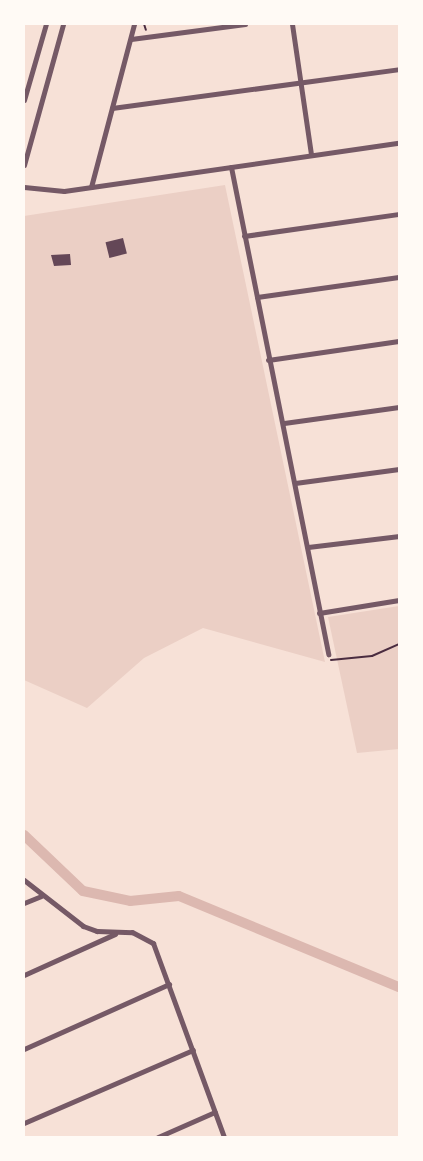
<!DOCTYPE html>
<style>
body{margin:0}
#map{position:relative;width:423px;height:1161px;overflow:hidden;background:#f7e1d7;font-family:"PT Sans Narrow",sans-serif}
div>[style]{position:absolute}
.green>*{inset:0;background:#ebcfc5}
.canal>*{height:10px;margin:-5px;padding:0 5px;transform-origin:5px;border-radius:5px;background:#dcb8b0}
.building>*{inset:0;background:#644757;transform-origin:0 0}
.path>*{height:2px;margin:-1px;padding:0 1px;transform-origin:1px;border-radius:1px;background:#4a2c40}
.minor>*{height:5px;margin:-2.5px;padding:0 2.5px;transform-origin:2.5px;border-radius:2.5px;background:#755966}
span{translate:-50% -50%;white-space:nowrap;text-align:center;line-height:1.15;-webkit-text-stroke:5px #fffaf5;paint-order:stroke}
.frame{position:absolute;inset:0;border:25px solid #fffaf5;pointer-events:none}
</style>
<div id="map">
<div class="green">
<i style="clip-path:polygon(225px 185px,325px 662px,203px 628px,144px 658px,87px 708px,24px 680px,24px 216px)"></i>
<i style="clip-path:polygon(399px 606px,399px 749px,357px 753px,328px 617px)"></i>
</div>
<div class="canal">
<i style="left:24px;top:835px;width:81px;rotate:43.5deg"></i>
<i style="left:83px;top:891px;width:48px;rotate:12deg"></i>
<i style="left:130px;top:901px;width:49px;rotate:-5.8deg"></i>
<i style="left:179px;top:896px;width:238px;rotate:22.5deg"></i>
</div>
<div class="building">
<i style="left:123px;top:238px;width:16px;height:18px;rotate:76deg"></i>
<i style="clip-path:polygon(70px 254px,71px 265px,54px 266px,51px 255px)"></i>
</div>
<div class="path">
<i style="left:144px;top:24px;width:6px;rotate:72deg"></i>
<i style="left:331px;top:660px;width:41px;rotate:-5.6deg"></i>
<i style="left:372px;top:656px;width:30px;rotate:-24deg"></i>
</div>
<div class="minor">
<i style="left:292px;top:24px;width:132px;rotate:81.7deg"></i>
<i style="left:131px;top:39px;width:115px;rotate:-7.5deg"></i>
<i style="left:24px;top:100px;width:79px;rotate:-73.9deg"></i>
<i style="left:112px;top:108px;width:290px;rotate:-7.7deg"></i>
<i style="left:24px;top:165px;width:146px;rotate:-74.5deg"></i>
<i style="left:231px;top:167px;width:497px;rotate:78.7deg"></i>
<i style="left:24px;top:187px;width:40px;rotate:5.7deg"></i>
<i style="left:64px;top:191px;width:338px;rotate:-8.2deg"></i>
<i style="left:91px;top:187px;width:169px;rotate:-75.2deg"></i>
<i style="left:244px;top:236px;width:157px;rotate:-8.1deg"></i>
<i style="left:257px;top:297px;width:143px;rotate:-8deg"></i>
<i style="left:268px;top:360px;width:132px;rotate:-8.3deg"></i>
<i style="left:284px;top:423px;width:116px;rotate:-7.9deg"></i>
<i style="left:295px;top:483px;width:105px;rotate:-7.7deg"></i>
<i style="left:308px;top:547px;width:92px;rotate:-6.9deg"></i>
<i style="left:319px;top:613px;width:81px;rotate:-9.2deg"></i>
<i style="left:24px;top:880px;width:75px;rotate:37.9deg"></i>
<i style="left:83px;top:926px;width:15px;rotate:20deg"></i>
<i style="left:97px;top:931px;width:35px;rotate:2deg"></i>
<i style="left:132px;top:932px;width:24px;rotate:28deg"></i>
<i style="left:153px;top:943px;width:207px;rotate:69.9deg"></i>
<i style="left:24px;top:903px;width:18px;rotate:-22deg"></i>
<i style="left:24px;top:975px;width:100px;rotate:-24.3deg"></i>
<i style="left:24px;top:1049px;width:159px;rotate:-24.1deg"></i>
<i style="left:24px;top:1123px;width:184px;rotate:-23.4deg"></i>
<i style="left:158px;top:1137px;width:62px;rotate:-23.7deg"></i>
</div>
<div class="frame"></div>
</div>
